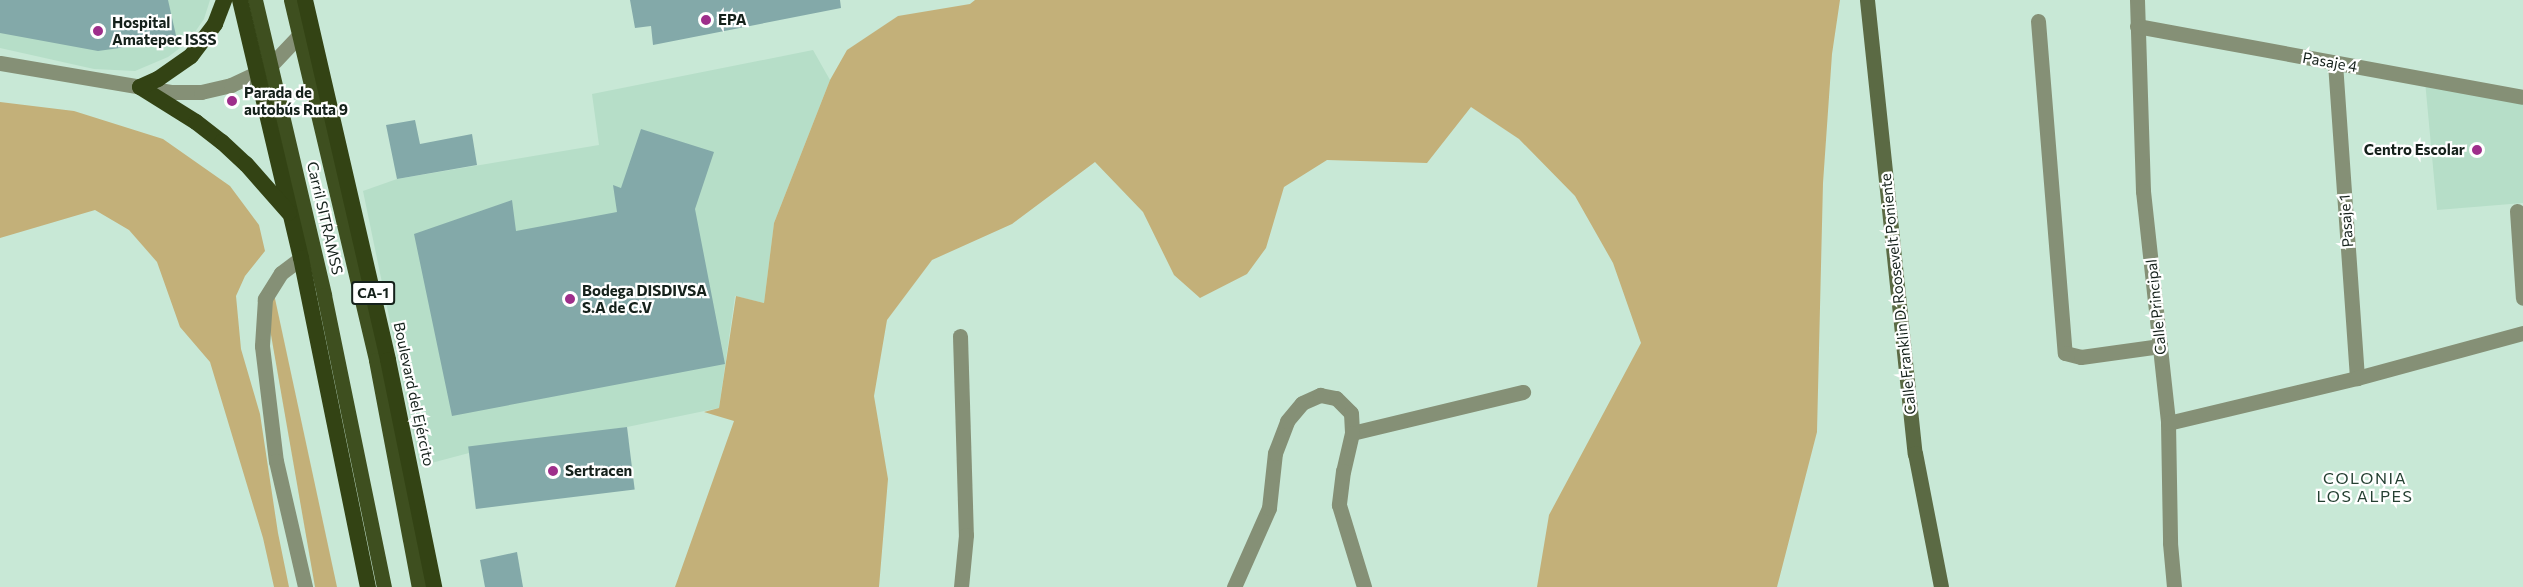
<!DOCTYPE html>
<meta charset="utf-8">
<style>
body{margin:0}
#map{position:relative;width:2523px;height:587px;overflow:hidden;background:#c8e8d6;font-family:Commissioner,sans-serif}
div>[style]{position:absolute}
.built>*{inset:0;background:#b6dec8}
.green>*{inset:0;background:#c3b079}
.building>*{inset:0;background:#83a9a9;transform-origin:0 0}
.minor>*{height:15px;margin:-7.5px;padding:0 7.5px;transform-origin:7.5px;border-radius:7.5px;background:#859076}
.tertiary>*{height:15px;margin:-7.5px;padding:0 7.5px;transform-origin:7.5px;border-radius:7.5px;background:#859076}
.secondary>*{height:15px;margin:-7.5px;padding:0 7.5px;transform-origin:7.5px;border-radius:7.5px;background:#5b6a44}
.primary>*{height:15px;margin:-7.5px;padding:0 7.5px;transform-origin:7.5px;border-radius:7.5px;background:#3e4f1f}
.trunk>*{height:16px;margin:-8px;padding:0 8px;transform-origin:8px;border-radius:8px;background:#334314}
.dots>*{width:16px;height:16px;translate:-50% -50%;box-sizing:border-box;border:3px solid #fff;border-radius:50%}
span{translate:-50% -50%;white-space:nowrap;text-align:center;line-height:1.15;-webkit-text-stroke:4.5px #fff;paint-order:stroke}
.shield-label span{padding:2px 4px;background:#fff;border:2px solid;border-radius:4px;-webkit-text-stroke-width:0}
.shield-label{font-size:14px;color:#15211b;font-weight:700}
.poi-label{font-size:15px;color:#15211b;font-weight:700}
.left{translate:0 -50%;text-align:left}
.right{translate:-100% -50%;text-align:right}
.street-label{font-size:15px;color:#15211b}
.neighbourhood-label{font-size:16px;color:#254032;letter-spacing:1.5px}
</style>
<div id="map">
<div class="built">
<i style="clip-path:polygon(0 0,210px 0,204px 19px,188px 42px,168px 57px,135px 71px,94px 69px,0 48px)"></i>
<i style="clip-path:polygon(813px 50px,830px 80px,774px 223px,764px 303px,735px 296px,719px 408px,627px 427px,469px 453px,420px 466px,363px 191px,397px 179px,599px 145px,592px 94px)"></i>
<i style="clip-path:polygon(2425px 81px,2523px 97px,2523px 203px,2437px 210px)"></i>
</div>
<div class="green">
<i style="clip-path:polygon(975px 0,1840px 0,1832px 54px,1823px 183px,1817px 432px,1777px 587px,1537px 587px,1549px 515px,1641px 343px,1613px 263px,1575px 196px,1519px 139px,1471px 107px,1427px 163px,1327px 160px,1284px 187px,1266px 248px,1247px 274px,1200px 298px,1174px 275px,1143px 212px,1095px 162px,1012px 224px,932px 260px,887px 320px,874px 396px,888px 479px,879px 587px,675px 587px,734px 421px,704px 412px,719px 408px,736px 296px,764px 303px,774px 223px,830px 80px,847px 50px,898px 16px,970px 4px)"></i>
<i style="clip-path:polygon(0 102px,74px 111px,163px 139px,230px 186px,259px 225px,265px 251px,245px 276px,236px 296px,241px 349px,260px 414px,278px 533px,289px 587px,274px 587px,263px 538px,210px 362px,180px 327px,157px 262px,129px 230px,95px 210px,0 238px)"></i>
<i style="clip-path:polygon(274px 294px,337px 587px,315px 587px,267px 312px)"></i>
</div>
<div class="building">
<i style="clip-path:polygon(0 0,168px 0,177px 40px,98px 51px,0 33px)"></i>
<i style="clip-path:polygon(630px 0,840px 0,841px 8px,653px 45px,651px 26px,635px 28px)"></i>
<i style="clip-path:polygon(415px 120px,420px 144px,472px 134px,477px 165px,397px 179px,386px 125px)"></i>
<i style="clip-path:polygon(641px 129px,714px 152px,695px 209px,725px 364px,452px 416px,414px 234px,512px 200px,516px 231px,617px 212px,613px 185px,621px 188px)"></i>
<i style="left:627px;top:427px;width:63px;height:160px;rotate:83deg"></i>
<i style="clip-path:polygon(517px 552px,523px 587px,485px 587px,480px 560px)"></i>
</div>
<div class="minor">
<i style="left:2137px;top:0;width:191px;rotate:88.2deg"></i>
<i style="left:2143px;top:191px;width:233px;rotate:83.8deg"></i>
<i style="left:2168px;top:423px;width:120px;rotate:89deg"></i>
<i style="left:2170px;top:543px;width:44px;rotate:84.8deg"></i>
<i style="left:2038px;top:21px;width:333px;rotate:85.4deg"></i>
<i style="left:2065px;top:353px;width:16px;rotate:14deg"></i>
<i style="left:2081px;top:357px;width:80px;rotate:-7.9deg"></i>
<i style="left:2137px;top:26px;width:392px;rotate:10.4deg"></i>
<i style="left:2335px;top:63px;width:316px;rotate:86deg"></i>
<i style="left:2517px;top:211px;width:87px;rotate:86.1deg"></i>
<i style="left:301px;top:258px;width:25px;rotate:143deg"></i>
<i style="left:281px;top:273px;width:31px;rotate:122deg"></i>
<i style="left:265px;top:299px;width:47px;rotate:93.7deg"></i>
<i style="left:262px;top:346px;width:116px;rotate:83.1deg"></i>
<i style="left:276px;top:461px;width:129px;rotate:77deg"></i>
<i style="left:960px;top:336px;width:199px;rotate:88.3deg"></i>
<i style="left:966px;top:535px;width:52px;rotate:95.5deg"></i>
<i style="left:2168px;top:423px;width:194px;rotate:-13.4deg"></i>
<i style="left:2357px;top:378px;width:172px;rotate:-15.2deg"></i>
<i style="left:1352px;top:433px;width:176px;rotate:-13.5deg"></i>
<i style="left:1234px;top:587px;width:86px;rotate:-66.1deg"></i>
<i style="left:1269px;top:508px;width:55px;rotate:-83.8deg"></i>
<i style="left:1275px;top:453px;width:34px;rotate:-69deg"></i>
<i style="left:1287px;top:421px;width:23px;rotate:-50deg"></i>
<i style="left:1302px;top:403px;width:20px;rotate:-24deg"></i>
<i style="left:1320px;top:395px;width:16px;rotate:11deg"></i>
<i style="left:1336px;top:398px;width:21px;rotate:45deg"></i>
<i style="left:1351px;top:413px;width:20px;rotate:87deg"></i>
<i style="left:1352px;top:433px;width:39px;rotate:103deg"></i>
<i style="left:1343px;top:471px;width:34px;rotate:97deg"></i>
<i style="left:1339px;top:505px;width:86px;rotate:73deg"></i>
</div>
<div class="tertiary">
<i style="left:0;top:63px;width:173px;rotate:9.6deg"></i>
<i style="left:171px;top:92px;width:30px"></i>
<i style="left:201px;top:92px;width:31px;rotate:-13deg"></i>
<i style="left:231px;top:85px;width:31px;rotate:-25deg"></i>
<i style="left:259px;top:72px;width:15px;rotate:-32deg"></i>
<i style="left:272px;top:64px;width:50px;rotate:-46.6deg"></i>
</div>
<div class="secondary">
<i style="left:1867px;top:0;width:456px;rotate:84deg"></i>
<i style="left:1915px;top:453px;width:136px;rotate:79deg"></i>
</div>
<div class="primary">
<i style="left:255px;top:0;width:303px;rotate:76.8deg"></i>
<i style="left:324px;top:295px;width:298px;rotate:78.4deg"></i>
<i style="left:291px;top:0;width:370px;rotate:76.7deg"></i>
<i style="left:376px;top:360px;width:231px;rotate:79.3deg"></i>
</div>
<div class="trunk">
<i style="left:240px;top:0;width:265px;rotate:76.7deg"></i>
<i style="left:301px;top:258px;width:336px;rotate:78.5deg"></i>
<i style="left:305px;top:0;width:369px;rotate:77deg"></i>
<i style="left:388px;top:360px;width:232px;rotate:78.5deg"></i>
<i style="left:140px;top:87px;width:66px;rotate:32deg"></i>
<i style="left:196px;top:122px;width:33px;rotate:38deg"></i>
<i style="left:222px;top:142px;width:33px;rotate:43deg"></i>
<i style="left:246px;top:164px;width:65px;rotate:48.7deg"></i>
<i style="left:140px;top:87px;width:20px;rotate:-24deg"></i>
<i style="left:158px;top:79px;width:40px;rotate:-34.9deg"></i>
<i style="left:191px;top:56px;width:40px;rotate:-53deg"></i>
<i style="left:215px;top:24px;width:26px;rotate:-69deg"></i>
</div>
<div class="dots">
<i style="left:706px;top:20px;background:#9e2e8b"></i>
<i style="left:98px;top:31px;background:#9e2e8b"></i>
<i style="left:232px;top:101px;background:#9e2e8b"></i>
<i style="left:2477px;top:150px;background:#9e2e8b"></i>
<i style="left:570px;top:299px;background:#9e2e8b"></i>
<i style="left:553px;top:471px;background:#9e2e8b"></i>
</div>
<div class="shield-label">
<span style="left:373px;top:293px">CA-1</span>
</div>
<div class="poi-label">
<span class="left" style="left:718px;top:20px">EPA</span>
<span class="left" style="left:112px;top:31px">Hospital<br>Amatepec ISSS</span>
<span class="left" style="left:244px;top:101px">Parada de<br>autobús Ruta 9</span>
<span class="right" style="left:2465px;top:150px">Centro Escolar</span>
<span class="left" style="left:582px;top:299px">Bodega DISDIVSA<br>S.A de C.V</span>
<span class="left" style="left:565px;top:471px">Sertracen</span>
</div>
<div class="street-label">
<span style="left:2330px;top:62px;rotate:10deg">Pasaje 4</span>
<span style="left:325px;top:218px;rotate:77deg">Carril SITRAMSS</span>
<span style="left:2346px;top:221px;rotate:-94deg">Pasaje 1</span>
<span style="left:1898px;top:294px;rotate:-96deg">Calle Franklin D. Roosevelt Poniente</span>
<span style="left:2156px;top:307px;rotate:-96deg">Calle Principal</span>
<span style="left:414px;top:394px;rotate:78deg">Boulevard del Ejército</span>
</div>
<div class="neighbourhood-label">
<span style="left:2365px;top:487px">COLONIA<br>LOS ALPES</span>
</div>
</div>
